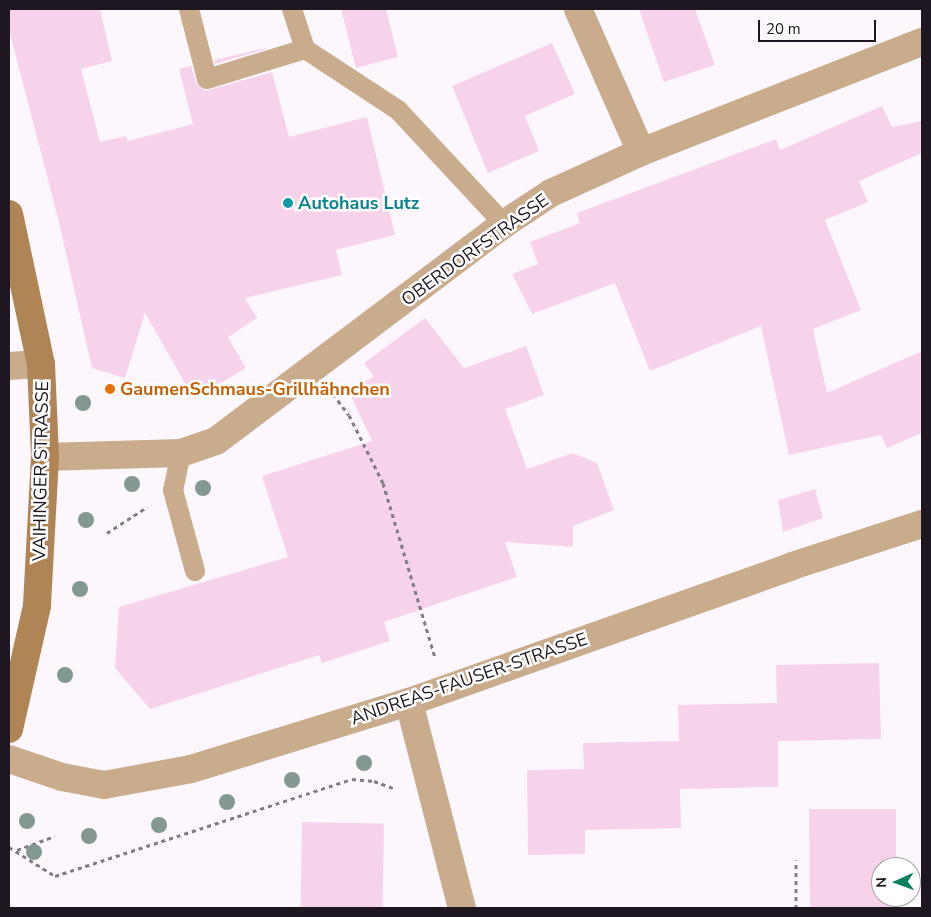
<!DOCTYPE html>
<meta charset="utf-8">
<style>
body{margin:0}
#map{position:relative;width:931px;height:917px;overflow:hidden;background:#fcf7fd;font-family:"Nunito Sans",sans-serif}
div>[style]{position:absolute}
.building>*{inset:0;background:#f6d3ea;transform-origin:0 0}
.path>*{height:3px;margin-top:-1.5px;transform-origin:0;background:repeating-linear-gradient(90deg,#827c84 0 4px,transparent 0 8px)}
.lane>*{height:20px;margin:-10px;padding:0 10px;transform-origin:10px;border-radius:10px;background:#c8ac8c}
.street>*{height:28px;margin:-14px;padding:0 14px;transform-origin:14px;border-radius:14px;background:#c8ac8c}
.secondary>*{height:28px;margin:-14px;padding:0 14px;transform-origin:14px;border-radius:14px;background:#af8556}
.trees>*{width:16px;height:16px;margin:-8px;border-radius:50%;background:#829890}
.dots>*{width:14px;height:14px;translate:-50% -50%;box-sizing:border-box;border:2px solid #fff;border-radius:50%}
span{translate:-50% -50%;white-space:nowrap;text-align:center;line-height:1.15;-webkit-text-stroke:5px #fff;paint-order:stroke}
.culture-label{font-size:18px;color:#0d838f;font-weight:700}
.left{translate:0 -50%;text-align:left}
.street-label{font-size:18px;color:#1e1620}
.food-label{font-size:18px;color:#c56008;font-weight:700}
.frame{position:absolute;inset:0;border:10px solid #1e1620;pointer-events:none}
.north{position:absolute;left:871px;top:857px;width:50px;height:50px;box-sizing:border-box;background:#fff;border:1px solid #a5a2a6;border-radius:50%;rotate:268deg;font-size:14px;font-weight:700;line-height:20px;text-align:center;color:#1e1620}
.north::after{content:'';display:block;margin:auto;width:18px;height:22px;background:#097f5d;clip-path:polygon(50% 0,100% 100%,50% 72%,0 100%)}
.scale{position:absolute;left:758px;top:20px;width:118px;height:22px;box-sizing:border-box;border:2px solid #1e1620;border-top:0;padding-left:6px;font-size:15px;line-height:18px;white-space:nowrap;color:#1e1620;-webkit-text-stroke:4px #fff;paint-order:stroke}
</style>
<div id="map">
<div class="building">
<i style="clip-path:polygon(9px 9px,100px 9px,112px 61px,81px 69px,100px 142px,126px 136px,128px 141px,193px 124px,179px 69px,191px 66px,196px 82px,205px 91px,272px 72px,289px 137px,367px 117px,395px 235px,336px 250px,342px 275px,245px 298px,257px 318px,228px 337px,246px 368px,194px 399px,145px 313px,125px 378px,92px 368px,58px 218px,9px 30px)"></i>
<i style="clip-path:polygon(341px 9px,386px 9px,398px 57px,356px 68px)"></i>
<i style="clip-path:polygon(639px 9px,695px 9px,715px 65px,664px 82px)"></i>
<i style="clip-path:polygon(552px 43px,575px 94px,525px 116px,539px 151px,488px 173px,452px 86px)"></i>
<i style="clip-path:polygon(266px 48px,266px 49px,215px 64px,214px 60px)"></i>
<i style="clip-path:polygon(882px 106px,892px 127px,922px 121px,922px 153px,859px 181px,868px 202px,825px 220px,861px 310px,813px 329px,827px 393px,922px 351px,922px 433px,887px 448px,881px 435px,789px 455px,761px 326px,650px 371px,615px 283px,532px 314px,512px 274px,538px 264px,530px 242px,580px 223px,577px 213px,776px 139px,780px 150px)"></i>
<i style="clip-path:polygon(425px 318px,464px 368px,526px 346px,544px 395px,505px 409px,527px 469px,573px 453px,597px 463px,614px 510px,573px 526px,573px 547px,505px 542px,517px 577px,384px 622px,390px 641px,322px 663px,319px 655px,150px 709px,115px 668px,119px 607px,288px 557px,262px 476px,372px 441px,348px 390px,374px 377px,364px 363px)"></i>
<i style="clip-path:polygon(815px 489px,823px 518px,783px 532px,778px 500px)"></i>
<i style="clip-path:polygon(879px 663px,881px 739px,778px 741px,778px 787px,680px 789px,681px 828px,585px 830px,585px 854px,528px 855px,527px 770px,584px 769px,583px 743px,679px 741px,678px 705px,777px 703px,776px 665px)"></i>
<i style="clip-path:polygon(809px 809px,896px 809px,896px 867px,881px 867px,881px 897px,896px 897px,896px 908px,810px 908px)"></i>
<i style="left:302px;top:822px;width:82px;height:86px;rotate:1deg"></i>
</div>
<div class="path">
<i style="left:333px;top:394px;width:26px;rotate:53deg"></i>
<i style="left:349px;top:415px;width:76px;rotate:63.4deg"></i>
<i style="left:383px;top:483px;width:182px;rotate:73.4deg"></i>
<i style="left:107px;top:533px;width:48px;rotate:-33deg"></i>
<i style="left:9px;top:847px;width:54px;rotate:32.2deg"></i>
<i style="left:55px;top:876px;width:312px;rotate:-18.1deg"></i>
<i style="left:352px;top:779px;width:22px;rotate:5deg"></i>
<i style="left:374px;top:781px;width:23px;rotate:20deg"></i>
<i style="left:17px;top:850px;width:40px;rotate:-20.2deg"></i>
<i style="left:796px;top:908px;width:48px;rotate:-90deg"></i>
</div>
<div class="lane">
<i style="left:189px;top:9px;width:72px;rotate:75.6deg"></i>
<i style="left:207px;top:79px;width:102px;rotate:-17deg"></i>
<i style="left:292px;top:9px;width:42px;rotate:72deg"></i>
<i style="left:305px;top:49px;width:111px;rotate:33.3deg"></i>
<i style="left:398px;top:110px;width:156px;rotate:47.1deg"></i>
<i style="left:181px;top:453px;width:38px;rotate:102deg"></i>
<i style="left:173px;top:490px;width:84px;rotate:74.8deg"></i>
</div>
<div class="street">
<i style="left:578px;top:9px;width:156px;rotate:66.2deg"></i>
<i style="left:9px;top:366px;width:32px;rotate:-4deg"></i>
<i style="left:45px;top:457px;width:136px;rotate:-1.7deg"></i>
<i style="left:181px;top:453px;width:37px;rotate:-19deg"></i>
<i style="left:216px;top:441px;width:361px;rotate:-37deg"></i>
<i style="left:504px;top:224px;width:56px;rotate:-33.4deg"></i>
<i style="left:551px;top:193px;width:99px;rotate:-24.5deg"></i>
<i style="left:641px;top:152px;width:302px;rotate:-21.4deg"></i>
<i style="left:409px;top:702px;width:213px;rotate:75.6deg"></i>
<i style="left:9px;top:759px;width:56px;rotate:18.8deg"></i>
<i style="left:62px;top:777px;width:43px;rotate:10.8deg"></i>
<i style="left:104px;top:785px;width:88px;rotate:-10.4deg"></i>
<i style="left:191px;top:769px;width:228px;rotate:-17.1deg"></i>
<i style="left:409px;top:702px;width:406px;rotate:-19.5deg"></i>
<i style="left:792px;top:566px;width:137px;rotate:-17.9deg"></i>
</div>
<div class="secondary">
<i style="left:9px;top:214px;width:153px;rotate:78deg"></i>
<i style="left:41px;top:364px;width:93px;rotate:87.5deg"></i>
<i style="left:45px;top:457px;width:149px;rotate:93.1deg"></i>
<i style="left:37px;top:606px;width:126px;rotate:102.8deg"></i>
</div>
<div class="trees">
<i style="left:83px;top:403px"></i>
<i style="left:132px;top:484px"></i>
<i style="left:203px;top:488px"></i>
<i style="left:86px;top:520px"></i>
<i style="left:80px;top:589px"></i>
<i style="left:65px;top:675px"></i>
<i style="left:364px;top:763px"></i>
<i style="left:292px;top:780px"></i>
<i style="left:227px;top:802px"></i>
<i style="left:27px;top:821px"></i>
<i style="left:159px;top:825px"></i>
<i style="left:89px;top:836px"></i>
<i style="left:34px;top:852px"></i>
</div>
<div class="dots">
<i style="left:288px;top:203px;background:#0f9aa8"></i>
<i style="left:110px;top:389px;background:#e8710a"></i>
</div>
<div class="culture-label">
<span class="left" style="left:298px;top:203px">Autohaus Lutz</span>
</div>
<div class="street-label">
<span style="left:475px;top:250px;rotate:-36deg">OBERDORFSTRASSE</span>
<span style="left:41px;top:471px;rotate:-89deg">VAIHINGER STRASSE</span>
<span style="left:469px;top:679px;rotate:-19deg">ANDREAS-FAUSER-STRASSE</span>
</div>
<div class="food-label">
<span class="left" style="left:120px;top:389px">GaumenSchmaus-Grillhähnchen</span>
</div>
<div class="frame"></div>
<div class="north">N</div>
<div class="scale">20 m</div>
</div>
